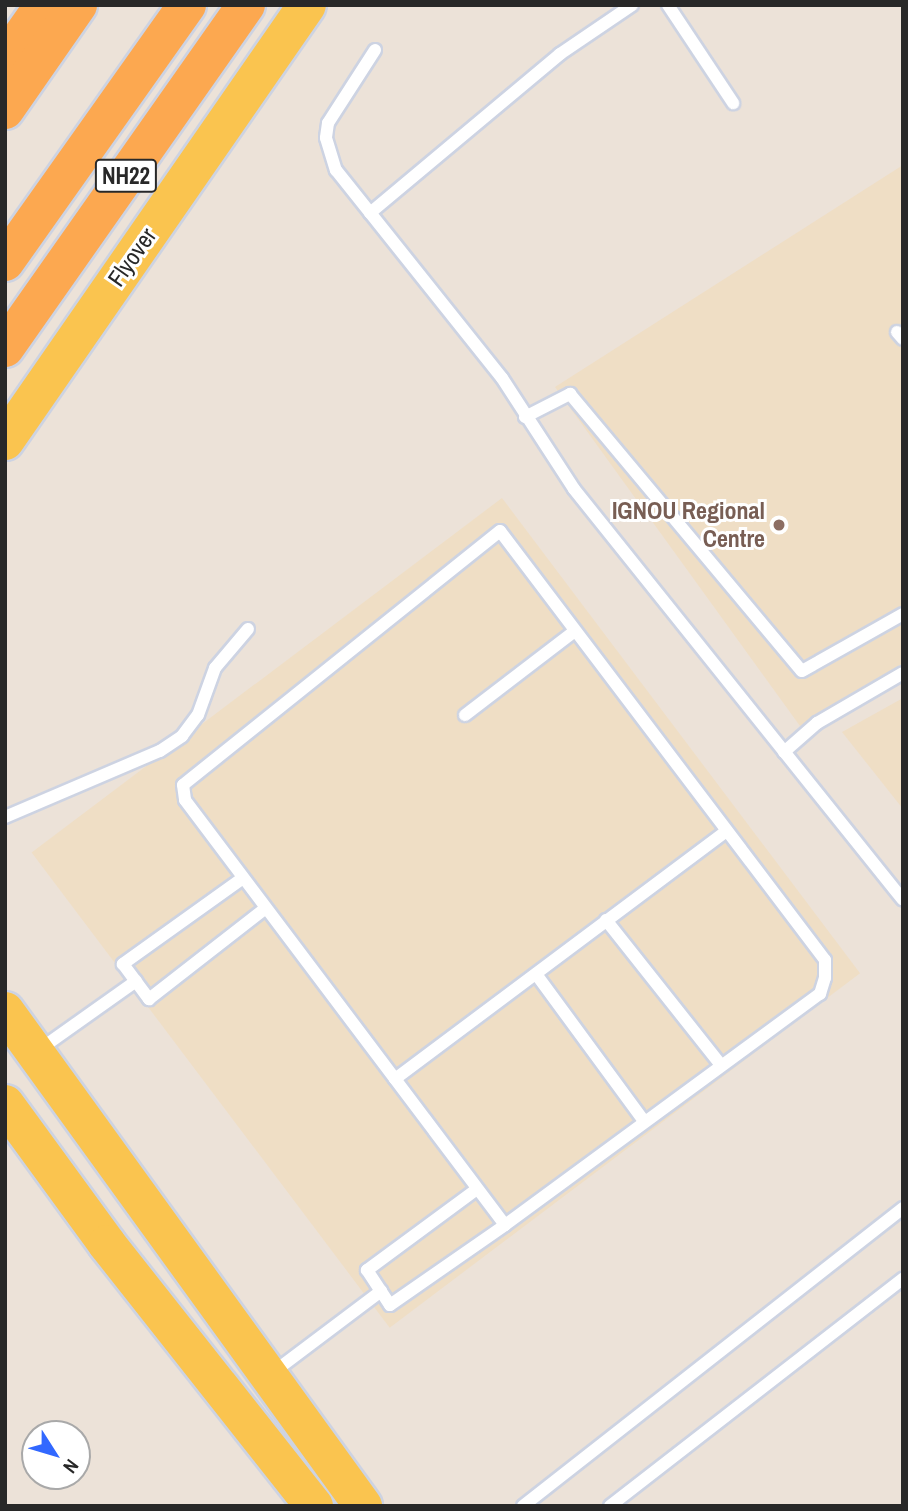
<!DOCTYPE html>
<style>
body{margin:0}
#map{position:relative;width:908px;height:1511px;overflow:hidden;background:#ece2d8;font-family:"Archivo Narrow",sans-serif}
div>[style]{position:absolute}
.education>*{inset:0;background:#efdec5;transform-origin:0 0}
.roads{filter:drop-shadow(2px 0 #cdd3e2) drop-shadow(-2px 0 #cdd3e2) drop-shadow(0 2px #cdd3e2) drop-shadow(0 -2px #cdd3e2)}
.service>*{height:12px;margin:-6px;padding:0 6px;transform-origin:6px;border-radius:6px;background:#fff}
.primary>*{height:38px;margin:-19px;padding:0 19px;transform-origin:19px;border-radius:19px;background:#fac44f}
.trunk>*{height:38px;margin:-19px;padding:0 19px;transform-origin:19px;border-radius:19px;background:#fca850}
.dots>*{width:19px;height:19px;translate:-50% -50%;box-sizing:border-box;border:4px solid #fff;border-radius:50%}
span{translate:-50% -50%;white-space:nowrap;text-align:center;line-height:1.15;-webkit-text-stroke:6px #fff;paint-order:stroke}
.shield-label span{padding:2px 5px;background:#fff;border:2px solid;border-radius:5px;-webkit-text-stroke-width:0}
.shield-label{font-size:23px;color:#282828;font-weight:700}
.street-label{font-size:24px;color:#282828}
.education-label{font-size:24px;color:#785e54;font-weight:700}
.right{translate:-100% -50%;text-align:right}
.frame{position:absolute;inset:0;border:7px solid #282828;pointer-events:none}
.north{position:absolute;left:21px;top:1420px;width:70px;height:70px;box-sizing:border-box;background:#fff;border:2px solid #a9a9a9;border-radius:50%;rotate:127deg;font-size:19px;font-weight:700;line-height:28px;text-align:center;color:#282828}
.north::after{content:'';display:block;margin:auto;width:24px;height:32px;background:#3268ff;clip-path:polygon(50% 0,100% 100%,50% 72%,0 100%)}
</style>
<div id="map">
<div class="education">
<i style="clip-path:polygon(903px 165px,903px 663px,800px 726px,555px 387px)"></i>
<i style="left:502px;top:498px;width:595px;height:589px;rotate:53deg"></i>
<i style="clip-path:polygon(903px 698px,903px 809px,842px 732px)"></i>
</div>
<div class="roads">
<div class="service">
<i style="left:668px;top:5px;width:118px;rotate:56.4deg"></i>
<i style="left:375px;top:50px;width:87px;rotate:122.8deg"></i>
<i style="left:328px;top:123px;width:15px;rotate:98deg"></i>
<i style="left:326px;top:138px;width:34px;rotate:73deg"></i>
<i style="left:336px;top:170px;width:266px;rotate:51.4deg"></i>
<i style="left:502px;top:378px;width:132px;rotate:57deg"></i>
<i style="left:574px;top:489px;width:526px;rotate:51.32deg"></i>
<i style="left:370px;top:213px;width:248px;rotate:-39.9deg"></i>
<i style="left:560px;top:54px;width:87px;rotate:-34.2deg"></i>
<i style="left:897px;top:332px;width:9px;rotate:49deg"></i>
<i style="left:525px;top:417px;width:51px;rotate:-27.1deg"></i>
<i style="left:570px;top:394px;width:361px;rotate:50.1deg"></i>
<i style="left:802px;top:671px;width:116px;rotate:-29.4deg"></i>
<i style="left:465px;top:715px;width:138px;rotate:-37.4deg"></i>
<i style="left:784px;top:752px;width:44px;rotate:-41.3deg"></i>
<i style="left:817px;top:723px;width:99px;rotate:-30.2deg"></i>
<i style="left:5px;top:817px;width:168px;rotate:-23.1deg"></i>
<i style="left:160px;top:751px;width:27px;rotate:-34deg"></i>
<i style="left:182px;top:736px;width:26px;rotate:-53deg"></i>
<i style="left:198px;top:715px;width:50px;rotate:-70.1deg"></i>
<i style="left:215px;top:668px;width:51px;rotate:-49.8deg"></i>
<i style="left:243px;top:878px;width:148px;rotate:144.4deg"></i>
<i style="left:123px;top:964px;width:44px;rotate:53.4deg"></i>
<i style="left:149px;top:999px;width:148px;rotate:-37.9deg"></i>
<i style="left:606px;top:920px;width:185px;rotate:51.6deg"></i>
<i style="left:536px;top:974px;width:182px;rotate:53.7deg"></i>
<i style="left:39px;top:1050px;width:119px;rotate:-35.4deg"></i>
<i style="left:395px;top:1079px;width:414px;rotate:-36.8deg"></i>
<i style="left:477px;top:1189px;width:137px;rotate:143.6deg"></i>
<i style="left:367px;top:1270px;width:42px;rotate:56.7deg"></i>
<i style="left:390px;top:1305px;width:140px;rotate:-34.8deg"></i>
<i style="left:505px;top:1225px;width:391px;rotate:-36.3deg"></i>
<i style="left:820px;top:994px;width:17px;rotate:-73deg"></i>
<i style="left:825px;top:978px;width:18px;rotate:-90deg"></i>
<i style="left:825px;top:960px;width:538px;rotate:-127.15deg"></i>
<i style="left:500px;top:531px;width:406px;rotate:141.3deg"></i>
<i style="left:183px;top:785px;width:15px;rotate:82deg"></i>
<i style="left:185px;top:800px;width:532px;rotate:53.02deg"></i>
<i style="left:271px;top:1374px;width:138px;rotate:-37deg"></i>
<i style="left:523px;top:1506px;width:483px;rotate:-38.1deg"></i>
<i style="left:610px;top:1506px;width:371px;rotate:-37.8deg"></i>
</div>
<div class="primary">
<i style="left:5px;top:441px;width:530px;rotate:-55.29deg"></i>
<i style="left:5px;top:1011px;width:611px;rotate:54.12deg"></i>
<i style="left:5px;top:1104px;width:173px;rotate:53.9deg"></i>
<i style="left:107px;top:1244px;width:334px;rotate:51.7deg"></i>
</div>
<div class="trunk">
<i style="left:5px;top:60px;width:67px;rotate:-54.7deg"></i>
<i style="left:5px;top:110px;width:128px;rotate:-55.2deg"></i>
<i style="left:5px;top:262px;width:315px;rotate:-54.7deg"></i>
<i style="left:5px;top:348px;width:419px;rotate:-54.9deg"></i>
</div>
</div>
<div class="dots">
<i style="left:779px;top:525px;background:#8d6e63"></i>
</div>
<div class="shield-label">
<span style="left:126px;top:176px">NH22</span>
</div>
<div class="street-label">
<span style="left:132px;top:257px;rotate:-55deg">Flyover</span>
</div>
<div class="education-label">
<span class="right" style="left:765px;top:525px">IGNOU Regional<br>Centre</span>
</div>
<div class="frame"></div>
<div class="north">N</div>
</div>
